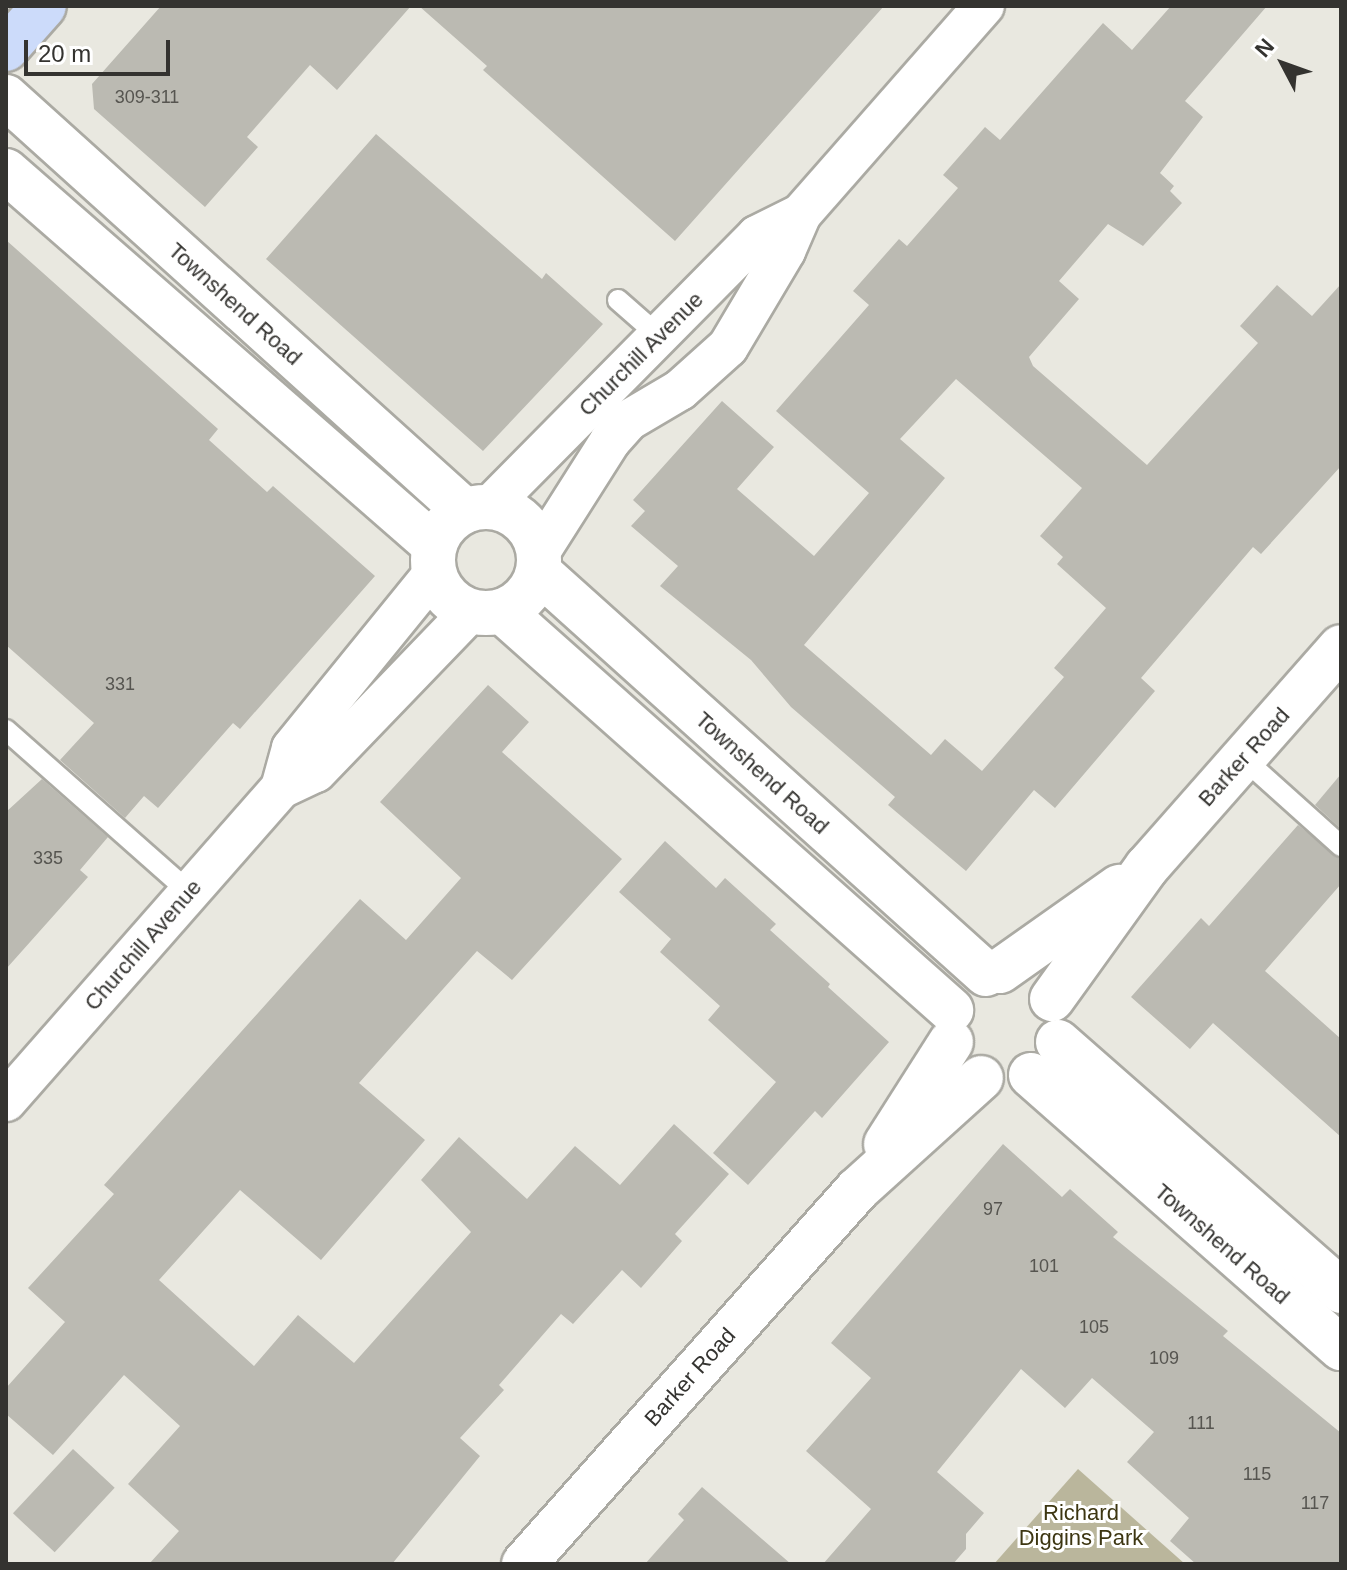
<!DOCTYPE html>
<style>
body{margin:0}
#map{position:relative;width:1347px;height:1570px;overflow:hidden;background:#e9e8e0;font-family:Helvetica,sans-serif}
div>[style]{position:absolute}
.green>*{inset:0;background:#bab69c}
.building>*{inset:0;background:#bbbab2;transform-origin:0 0}
.roads{filter:drop-shadow(2px 0 #abaaa3) drop-shadow(-2px 0 #abaaa3) drop-shadow(0 2px #abaaa3) drop-shadow(0 -2px #abaaa3)}
.service>*{height:20px;margin:-10px;padding:0 10px;transform-origin:10px;border-radius:10px;background:#fff}
.minor>*{height:40px;margin:-20px;padding:0 20px;transform-origin:20px;border-radius:20px;background:#fff}
.tertiary>*{height:44px;margin:-22px;padding:0 22px;transform-origin:22px;border-radius:22px;background:#fff}
.tertiary>.ring{margin:-22px;padding:0;box-sizing:content-box;background:none;border:44px solid #fff;border-radius:50%}
.primary>*{height:44px;margin:-22px;padding:0 22px;transform-origin:22px;border-radius:22px;background:#ccdbfa}
span{translate:-50% -50%;white-space:nowrap;text-align:center;line-height:1.15;-webkit-text-stroke:6px #fff;paint-order:stroke}
.number-label{font-size:18px;color:#565550}
.number-label span{-webkit-text-stroke-width:0}
.street-label{font-size:22px;color:#343330}
.park-label{font-size:22px;color:#3d3612}
.frame{position:absolute;inset:0;border:8px solid #343330;pointer-events:none}
.north{position:absolute;left:1243px;top:24px;width:80px;height:80px;-webkit-text-stroke:6px #fff;paint-order:stroke;rotate:311deg;font-size:22px;font-weight:700;line-height:32px;text-align:center;color:#343330}
.north::after{content:'';display:block;margin:auto;width:28px;height:36px;background:#343330;clip-path:polygon(50% 0,100% 100%,50% 72%,0 100%)}
.scale{position:absolute;left:24px;top:40px;width:146px;height:36px;box-sizing:border-box;border:4px solid #343330;border-top:0;padding-left:10px;font-size:24px;line-height:28px;white-space:nowrap;color:#343330;-webkit-text-stroke:6px #fff;paint-order:stroke}
</style>
<div id="map">
<div class="green">
<i style="clip-path:polygon(1078px 1469px,1185px 1564px,994px 1564px)"></i>
</div>
<div class="building">
<i style="clip-path:polygon(161px 6px,411px 6px,337px 90px,310px 65px,247px 137px,258px 147px,205px 207px,94px 109px,92px 84px)"></i>
<i style="clip-path:polygon(419px 6px,884px 6px,675px 241px,483px 70px,487px 66px)"></i>
<i style="clip-path:polygon(evenodd,1171px 6px,1267px 6px,1185px 101px,1203px 117px,1160px 173px,1174px 186px,1170px 191px,1182px 203px,1143px 246px,1108px 224px,1059px 281px,1079px 299px,1029px 357px,1033px 366px,1147px 465px,1258px 343px,1240px 326px,1277px 285px,1312px 316px,1341px 284px,1341px 466px,1261px 554px,1253px 547px,1141px 678px,1155px 691px,1055px 808px,1034px 790px,966px 871px,888px 805px,895px 797px,791px 707px,751px 660px,660px 586px,678px 566px,631px 526px,645px 511px,633px 500px,722px 401px,774px 447px,737px 489px,814px 556px,869px 493px,776px 411px,869px 305px,853px 291px,899px 239px,907px 246px,958px 188px,943px 175px,985px 127px,1000px 140px,1103px 23px,1132px 50px,1171px 6px,956px 379px,1082px 488px,1040px 536px,1063px 557px,1057px 564px,1106px 608px,1054px 668px,1064px 677px,982px 771px,945px 739px,931px 755px,804px 645px,945px 478px,900px 439px,956px 379px)"></i>
<i style="clip-path:polygon(376px 134px,542px 279px,546px 273px,603px 324px,483px 451px,266px 259px)"></i>
<i style="clip-path:polygon(6px 240px,218px 429px,209px 440px,267px 492px,273px 486px,375px 576px,240px 729px,233px 723px,158px 808px,144px 796px,125px 818px,60px 760px,94px 723px,6px 645px)"></i>
<i style="clip-path:polygon(488px 685px,529px 722px,502px 752px,622px 859px,512px 980px,477px 951px,359px 1083px,425px 1140px,321px 1260px,240px 1190px,159px 1280px,254px 1366px,298px 1315px,354px 1363px,471px 1232px,421px 1180px,459px 1137px,527px 1199px,575px 1146px,620px 1185px,674px 1124px,729px 1174px,675px 1234px,682px 1241px,641px 1288px,622px 1270px,573px 1324px,561px 1314px,499px 1385px,504px 1390px,460px 1438px,480px 1456px,392px 1564px,149px 1564px,179px 1531px,128px 1484px,180px 1426px,124px 1375px,53px 1455px,6px 1414px,6px 1388px,65px 1322px,28px 1288px,114px 1194px,104px 1185px,360px 899px,406px 940px,461px 878px,380px 802px)"></i>
<i style="clip-path:polygon(1341px 774px,1341px 829px,1315px 805px)"></i>
<i style="clip-path:polygon(42px 779px,108px 837px,80px 870px,88px 877px,6px 969px,6px 812px)"></i>
<i style="clip-path:polygon(1298px 825px,1341px 859px,1341px 884px,1265px 971px,1341px 1039px,1341px 1137px,1213px 1023px,1190px 1049px,1131px 997px,1201px 918px,1209px 926px)"></i>
<i style="clip-path:polygon(665px 841px,716px 888px,725px 878px,776px 924px,770px 930px,830px 984px,828px 987px,889px 1042px,822px 1118px,815px 1111px,748px 1185px,713px 1153px,776px 1082px,708px 1020px,720px 1006px,660px 952px,671px 939px,619px 892px)"></i>
<i style="clip-path:polygon(1003px 1144px,1062px 1197px,1070px 1189px,1118px 1232px,1113px 1237px,1228px 1331px,1223px 1336px,1341px 1433px,1341px 1564px,1196px 1564px,1170px 1541px,1189px 1518px,1127px 1462px,1154px 1432px,1092px 1378px,1065px 1408px,1021px 1369px,937px 1472px,984px 1513px,966px 1534px,966px 1549px,953px 1564px,823px 1564px,871px 1509px,806px 1451px,871px 1378px,831px 1343px)"></i>
<i style="left:73px;top:1449px;width:57px;height:88px;rotate:43deg"></i>
<i style="clip-path:polygon(702px 1487px,791px 1564px,645px 1564px,684px 1520px,678px 1514px)"></i>
</div>
<div class="roads">
<div class="service">
<i style="left:618px;top:300px;width:55px;rotate:41.3deg"></i>
<i style="left:6px;top:730px;width:244px;rotate:41.5deg"></i>
<i style="left:1243px;top:758px;width:132px;rotate:41.9deg"></i>
</div>
<div class="minor">
<i style="left:490px;top:506px;width:380px;rotate:-45.3deg"></i>
<i style="left:757px;top:236px;width:49px;rotate:-26.6deg"></i>
<i style="left:539px;top:553px;width:133px;rotate:-57.6deg"></i>
<i style="left:610px;top:441px;width:28px;rotate:-48deg"></i>
<i style="left:629px;top:420px;width:59px;rotate:-30.5deg"></i>
<i style="left:680px;top:390px;width:64px;rotate:-41.9deg"></i>
<i style="left:728px;top:347px;width:112px;rotate:-59.3deg"></i>
<i style="left:785px;top:251px;width:40px;rotate:-66.6deg"></i>
<i style="left:801px;top:214px;width:277px;rotate:-48.7deg"></i>
<i style="left:281px;top:788px;width:41px;rotate:-74.6deg"></i>
<i style="left:292px;top:748px;width:225px;rotate:-50.9deg"></i>
<i style="left:6px;top:1101px;width:417px;rotate:-48.7deg"></i>
<i style="left:281px;top:788px;width:38px;rotate:-25deg"></i>
<i style="left:316px;top:772px;width:223px;rotate:-46.1deg"></i>
</div>
<div class="tertiary">
<i style="left:6px;top:97px;width:618px;rotate:42.05deg"></i>
<i style="left:6px;top:171px;width:568px;rotate:41.15deg"></i>
<i class="ring" style="left:433px;top:507px;width:62px;height:62px"></i>
<i style="left:539px;top:572px;width:601px;rotate:41.97deg"></i>
<i style="left:502px;top:611px;width:601px;rotate:41.63deg"></i>
<i style="left:1000px;top:971px;width:146px;rotate:-35.2deg"></i>
<i style="left:1052px;top:999px;width:163px;rotate:-54.3deg"></i>
<i style="left:1147px;top:867px;width:293px;rotate:-48.6deg"></i>
<i style="left:1058px;top:1042px;width:377px;rotate:41.3deg"></i>
<i style="left:1031px;top:1075px;width:413px;rotate:41.4deg"></i>
<i style="left:886px;top:1144px;width:121px;rotate:-57.5deg"></i>
<i style="left:524px;top:1564px;width:501px;rotate:-48.32deg"></i>
<i style="left:857px;top:1190px;width:167px;rotate:-42.1deg"></i>
</div>
<div class="primary">
<i style="left:6px;top:49px;width:57px;rotate:-48.5deg"></i>
</div>
</div>
<div class="number-label">
<span style="left:147px;top:97px">309-311</span>
<span style="left:120px;top:684px">331</span>
<span style="left:48px;top:858px">335</span>
<span style="left:993px;top:1209px">97</span>
<span style="left:1044px;top:1266px">101</span>
<span style="left:1094px;top:1327px">105</span>
<span style="left:1164px;top:1358px">109</span>
<span style="left:1201px;top:1423px">111</span>
<span style="left:1257px;top:1474px">115</span>
<span style="left:1315px;top:1503px">117</span>
</div>
<div class="street-label">
<span style="left:235px;top:304px;rotate:42deg">Townshend Road</span>
<span style="left:641px;top:354px;rotate:-45deg">Churchill Avenue</span>
<span style="left:1244px;top:757px;rotate:-48deg">Barker Road</span>
<span style="left:762px;top:773px;rotate:42deg">Townshend Road</span>
<span style="left:143px;top:945px;rotate:-49deg">Churchill Avenue</span>
<span style="left:1222px;top:1244px;rotate:41deg">Townshend Road</span>
<span style="left:690px;top:1377px;rotate:-48deg">Barker Road</span>
</div>
<div class="park-label">
<span style="left:1081px;top:1525px">Richard<br>Diggins Park</span>
</div>
<div class="frame"></div>
<div class="north">N</div>
<div class="scale">20 m</div>
</div>
